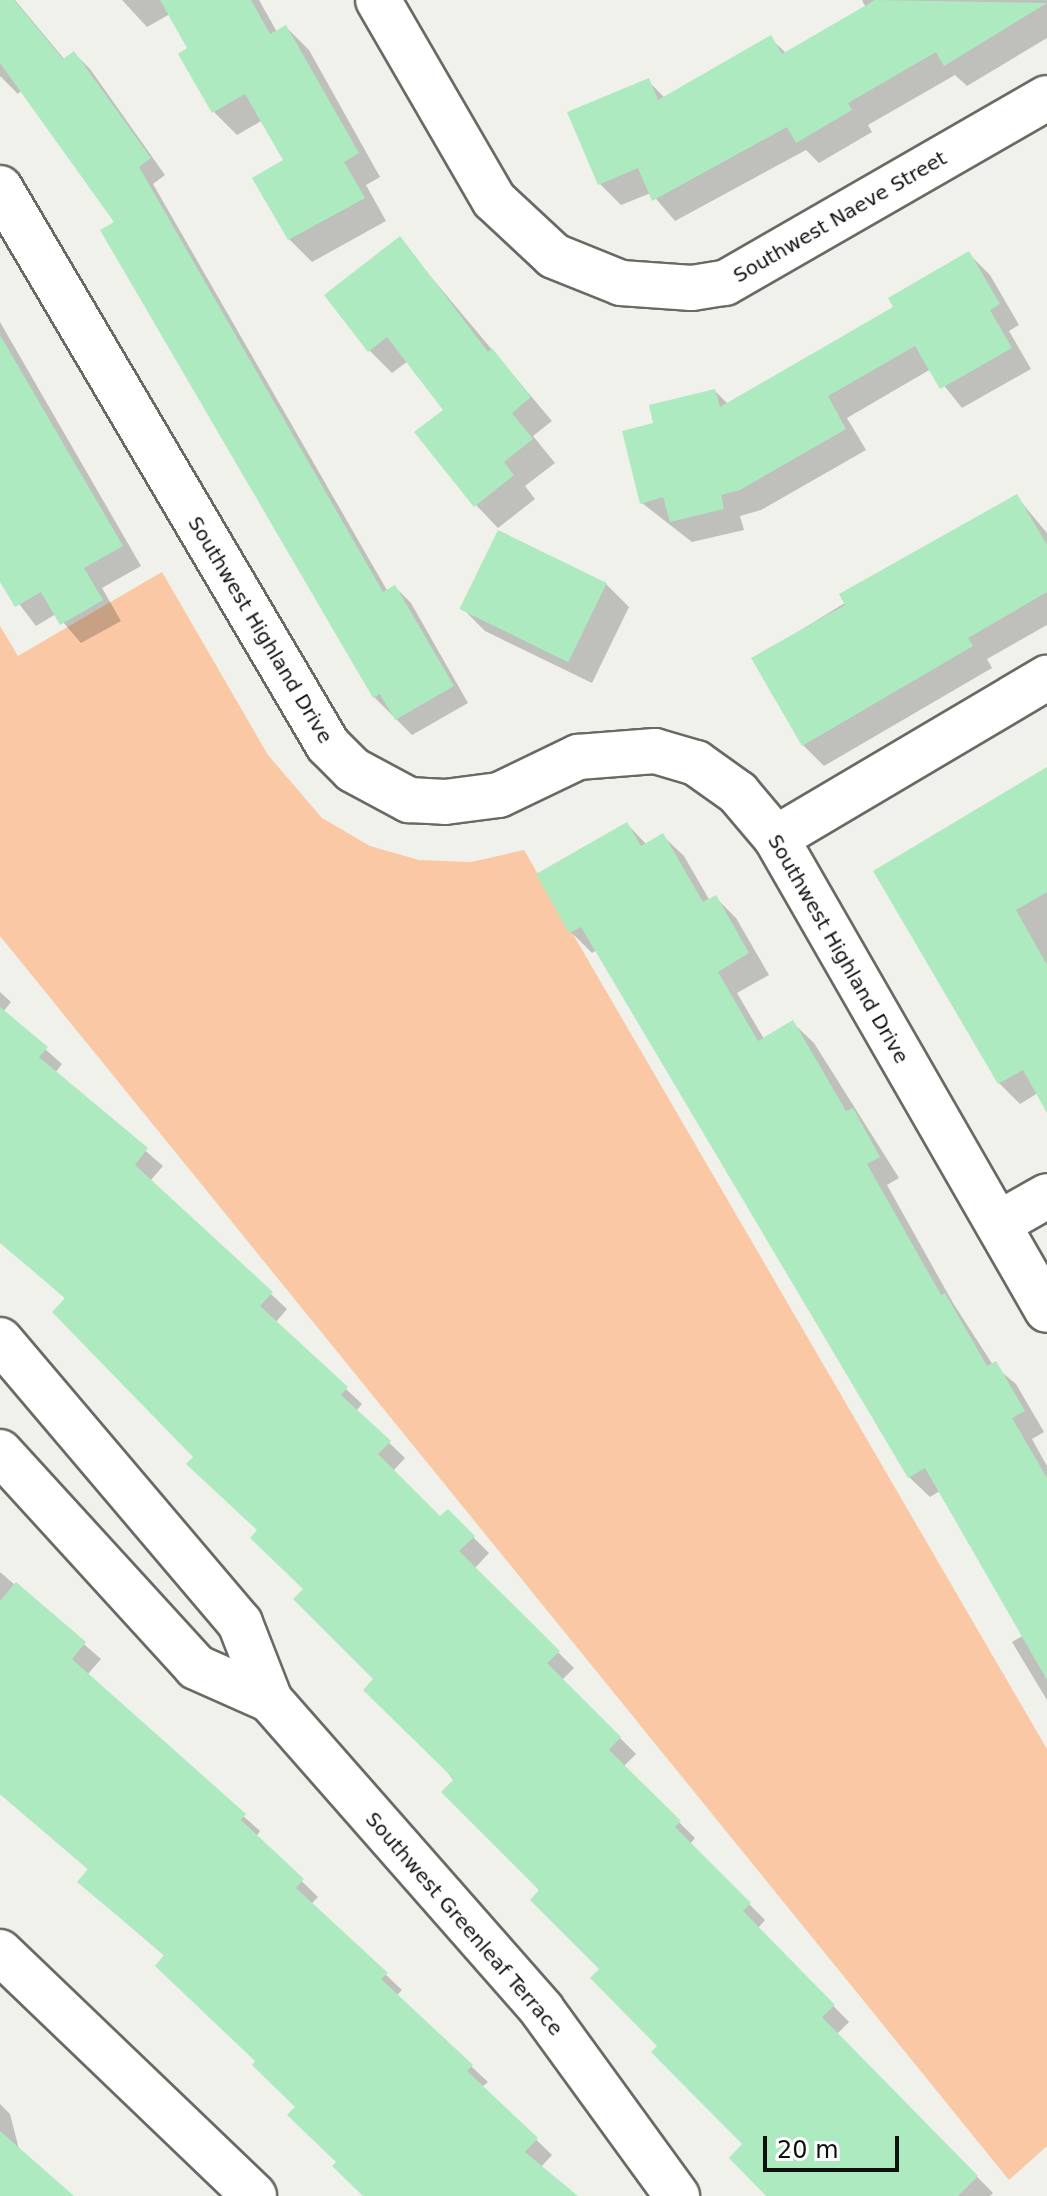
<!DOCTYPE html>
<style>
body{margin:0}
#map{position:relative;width:1047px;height:2196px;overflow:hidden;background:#eff1ea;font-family:"DejaVu Sans",sans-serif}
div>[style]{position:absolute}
.green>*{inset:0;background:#fbc8a6}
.shadow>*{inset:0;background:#0003}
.building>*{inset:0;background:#adeac0;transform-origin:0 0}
.roads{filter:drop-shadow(2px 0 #686a64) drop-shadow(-2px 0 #686a64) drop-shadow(0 2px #686a64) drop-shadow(0 -2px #686a64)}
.street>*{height:44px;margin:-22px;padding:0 22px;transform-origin:22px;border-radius:22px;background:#fff}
span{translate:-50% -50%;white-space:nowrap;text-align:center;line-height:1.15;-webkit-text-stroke:6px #fff;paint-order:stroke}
.street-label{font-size:20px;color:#10110f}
.scale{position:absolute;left:763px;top:2136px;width:136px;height:36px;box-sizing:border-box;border:4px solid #10110f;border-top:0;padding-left:10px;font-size:24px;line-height:28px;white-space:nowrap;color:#10110f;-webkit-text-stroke:6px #fff;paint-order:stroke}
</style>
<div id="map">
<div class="green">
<i style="clip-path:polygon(162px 572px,268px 755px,322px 818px,370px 846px,419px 860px,471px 862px,524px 850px,1047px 1749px,1047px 2146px,1009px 2180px,0 936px,0 626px,18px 656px)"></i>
</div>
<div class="shadow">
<i style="clip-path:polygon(0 0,15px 0,65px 60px,74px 53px,90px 69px,165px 175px,153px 184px,388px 592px,395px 587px,411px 603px,468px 703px,412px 735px,374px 697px,117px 222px,22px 90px,18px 94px,0 76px)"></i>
<i style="clip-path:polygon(122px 0,259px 0,277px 32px,286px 27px,309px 50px,380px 177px,366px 185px,386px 221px,312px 262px,289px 239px,286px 160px,263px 120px,237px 135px,214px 112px,190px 49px,170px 14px,147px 27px)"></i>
<i style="clip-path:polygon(862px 0,1047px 0,1047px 38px,967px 86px,955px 75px,868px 125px,872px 132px,819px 163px,806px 150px,675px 221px,651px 193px,621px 205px,600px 184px,648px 81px,665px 98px,770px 38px,787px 54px,866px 8px)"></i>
<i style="clip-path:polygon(399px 239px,552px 421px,533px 436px,555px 463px,525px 486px,535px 499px,498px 528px,476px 505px,446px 410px,408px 361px,392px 373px,369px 350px)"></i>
<i style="clip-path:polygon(969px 254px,990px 275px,1019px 325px,1009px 331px,1031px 369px,962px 408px,931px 369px,847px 418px,866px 450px,761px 510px,740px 516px,744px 530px,692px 542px,642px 503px,655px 425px,715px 391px,728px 404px,895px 308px)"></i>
<i style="clip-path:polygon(0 322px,141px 566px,102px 588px,121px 621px,81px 643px,56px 614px,36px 626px,0 579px)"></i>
<i style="clip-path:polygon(1017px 497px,1047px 533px,1047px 625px,987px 659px,992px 668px,824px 766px,803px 745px,754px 659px)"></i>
<i style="clip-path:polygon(606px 584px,629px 607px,592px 683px,485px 631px,462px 608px)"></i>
<i style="clip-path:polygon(1047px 771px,1047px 1109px,1038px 1093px,1020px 1104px,999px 1083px,876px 872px)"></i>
<i style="clip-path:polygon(627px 824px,647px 845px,663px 836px,684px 856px,710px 901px,715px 897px,736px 918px,769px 975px,737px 993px,764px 1039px,793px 1023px,814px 1043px,899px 1178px,887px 1185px,953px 1303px,993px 1365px,1016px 1384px,1044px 1432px,1032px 1439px,1047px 1466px,1047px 1700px,1012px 1642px,1024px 1635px,940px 1491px,930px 1497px,909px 1477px,597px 950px,592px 953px,571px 932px)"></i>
<i style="clip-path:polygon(0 992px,11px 1002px,3px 1012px,62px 1064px,55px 1073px,163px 1166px,150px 1181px,287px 1309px,275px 1323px,362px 1404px,356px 1411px,405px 1458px,393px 1471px,440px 1519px,448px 1512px,489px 1553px,474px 1569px,574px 1668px,562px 1680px,636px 1754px,623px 1767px,695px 1838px,690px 1844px,765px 1920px,758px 1928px,849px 2022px,837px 2034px,993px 2193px,990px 2196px,769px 2196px,745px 2144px,660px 2046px,259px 1530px,66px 1299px,0 1241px)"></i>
<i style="clip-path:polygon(0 1572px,101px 1659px,87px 1675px,260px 1831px,256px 1837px,318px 1897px,311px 1904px,402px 1990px,396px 1996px,488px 2082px,482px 2087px,552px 2155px,541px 2167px,575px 2196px,365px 2196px,298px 2107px,166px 1957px,79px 1882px,89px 1870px,0 1794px)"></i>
<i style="clip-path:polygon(0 2104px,10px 2114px,19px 2149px,73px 2196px,0 2196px)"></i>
</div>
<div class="building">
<i style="clip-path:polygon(0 0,14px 0,63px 59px,74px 51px,151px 158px,139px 167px,383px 592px,395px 585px,454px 686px,395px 720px,380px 694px,373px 698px,100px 230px,114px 222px,0 63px)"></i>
<i style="clip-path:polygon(160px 0,251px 0,270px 34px,286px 25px,359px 153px,344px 162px,365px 198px,288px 240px,252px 178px,283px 160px,245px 94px,212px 113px,178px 54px,187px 48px)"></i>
<i style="clip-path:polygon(875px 0,1047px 3px,944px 66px,936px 52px,848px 103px,852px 110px,796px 143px,787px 127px,652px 201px,638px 168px,598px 185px,567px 112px,649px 78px,658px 100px,771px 35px,782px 54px)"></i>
<i style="clip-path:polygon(400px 236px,488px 352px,492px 348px,531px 397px,512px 413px,533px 439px,504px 462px,514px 475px,474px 507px,414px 432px,443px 410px,387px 337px,368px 352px,324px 295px)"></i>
<i style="clip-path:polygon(969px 251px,1000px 304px,990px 310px,1012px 348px,940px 389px,915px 346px,828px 396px,846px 429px,740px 490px,721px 495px,724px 509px,670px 522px,663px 497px,640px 504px,622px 431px,653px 423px,649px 405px,715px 389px,720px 407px,893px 307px,888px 298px)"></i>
<i style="clip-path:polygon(0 335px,123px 546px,84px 568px,103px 600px,60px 625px,41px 592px,15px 607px,0 582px)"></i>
<i style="clip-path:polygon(1017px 494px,1047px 545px,1047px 592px,968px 638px,973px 646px,802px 746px,751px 658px,845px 605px,839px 594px)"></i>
<i style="left:498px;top:530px;width:121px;height:88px;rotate:26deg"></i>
<i style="clip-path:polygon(1047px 767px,1047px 892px,1016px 910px,1047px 965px,1047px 1113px,1023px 1070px,998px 1084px,873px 871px)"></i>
<i style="clip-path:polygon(627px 822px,641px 846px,663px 833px,703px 902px,716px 895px,749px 953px,718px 972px,758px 1041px,793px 1020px,846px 1111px,853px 1108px,880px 1157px,867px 1164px,941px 1295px,945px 1293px,987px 1366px,996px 1361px,1025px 1411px,1012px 1418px,1047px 1478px,1047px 1680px,925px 1468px,908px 1478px,581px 927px,569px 933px,536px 874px)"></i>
<i style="clip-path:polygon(0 1007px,48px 1047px,39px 1057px,148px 1148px,135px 1165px,273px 1292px,260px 1306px,348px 1387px,341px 1395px,391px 1441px,378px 1454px,440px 1516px,448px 1509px,475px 1536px,459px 1551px,560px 1651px,547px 1663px,621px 1737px,609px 1750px,681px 1821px,675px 1827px,751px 1903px,743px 1911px,835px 2005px,822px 2017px,978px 2176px,958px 2196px,766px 2196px,729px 2158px,742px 2144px,651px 2052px,657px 2046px,590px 1978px,599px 1969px,530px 1900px,539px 1890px,441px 1792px,454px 1779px,363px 1690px,373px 1679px,293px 1599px,303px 1589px,250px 1538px,257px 1530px,186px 1464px,193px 1457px,52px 1312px,65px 1298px,0 1243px)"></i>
<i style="clip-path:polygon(16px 1582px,86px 1642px,72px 1659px,246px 1814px,241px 1820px,304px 1879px,296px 1888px,388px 1973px,381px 1979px,473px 2065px,467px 2071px,538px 2138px,525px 2152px,578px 2196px,363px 2196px,332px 2166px,336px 2162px,287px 2115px,295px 2107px,252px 2065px,255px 2061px,155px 1966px,164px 1955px,77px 1882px,88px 1869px,0 1794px,0 1601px)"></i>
<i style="clip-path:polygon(0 2131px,74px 2196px,0 2196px)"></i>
</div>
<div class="roads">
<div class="street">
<i style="left:378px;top:0;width:231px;rotate:59.9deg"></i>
<i style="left:494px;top:200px;width:82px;rotate:43deg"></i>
<i style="left:554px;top:256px;width:72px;rotate:21.9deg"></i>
<i style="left:621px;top:283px;width:71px;rotate:4deg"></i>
<i style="left:692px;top:288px;width:33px;rotate:-9deg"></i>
<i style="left:725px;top:283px;width:371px;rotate:-29.9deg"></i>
<i style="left:0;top:188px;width:646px;rotate:59.51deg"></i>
<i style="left:328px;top:745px;width:35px;rotate:45deg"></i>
<i style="left:353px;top:770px;width:64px;rotate:28.2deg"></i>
<i style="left:409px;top:800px;width:36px;rotate:3deg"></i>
<i style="left:445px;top:802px;width:54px;rotate:-7.4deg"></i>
<i style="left:499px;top:795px;width:88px;rotate:-25.7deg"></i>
<i style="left:578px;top:757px;width:77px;rotate:-4.5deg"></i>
<i style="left:655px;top:751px;width:43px;rotate:16.3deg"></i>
<i style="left:696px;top:763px;width:52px;rotate:35.5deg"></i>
<i style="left:738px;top:793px;width:59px;rotate:49.8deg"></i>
<i style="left:776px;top:838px;width:544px;rotate:60.14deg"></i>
<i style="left:776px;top:838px;width:315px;rotate:-30.6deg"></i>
<i style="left:998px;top:1224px;width:56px;rotate:-29.7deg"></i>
<i style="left:0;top:1340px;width:371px;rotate:49.7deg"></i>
<i style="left:240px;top:1623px;width:83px;rotate:68.7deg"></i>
<i style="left:270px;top:1700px;width:412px;rotate:48.7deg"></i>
<i style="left:542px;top:2010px;width:230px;rotate:54deg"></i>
<i style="left:0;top:1452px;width:291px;rotate:47.6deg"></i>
<i style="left:196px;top:1667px;width:81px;rotate:24deg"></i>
<i style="left:0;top:1952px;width:352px;rotate:43.8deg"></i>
</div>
</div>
<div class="street-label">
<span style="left:840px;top:217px;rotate:-30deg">Southwest Naeve Street</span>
<span style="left:260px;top:630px;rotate:59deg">Southwest Highland Drive</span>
<span style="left:838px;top:949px;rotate:60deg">Southwest Highland Drive</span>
<span style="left:464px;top:1924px;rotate:49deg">Southwest Greenleaf Terrace</span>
</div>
<div class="scale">20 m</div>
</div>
